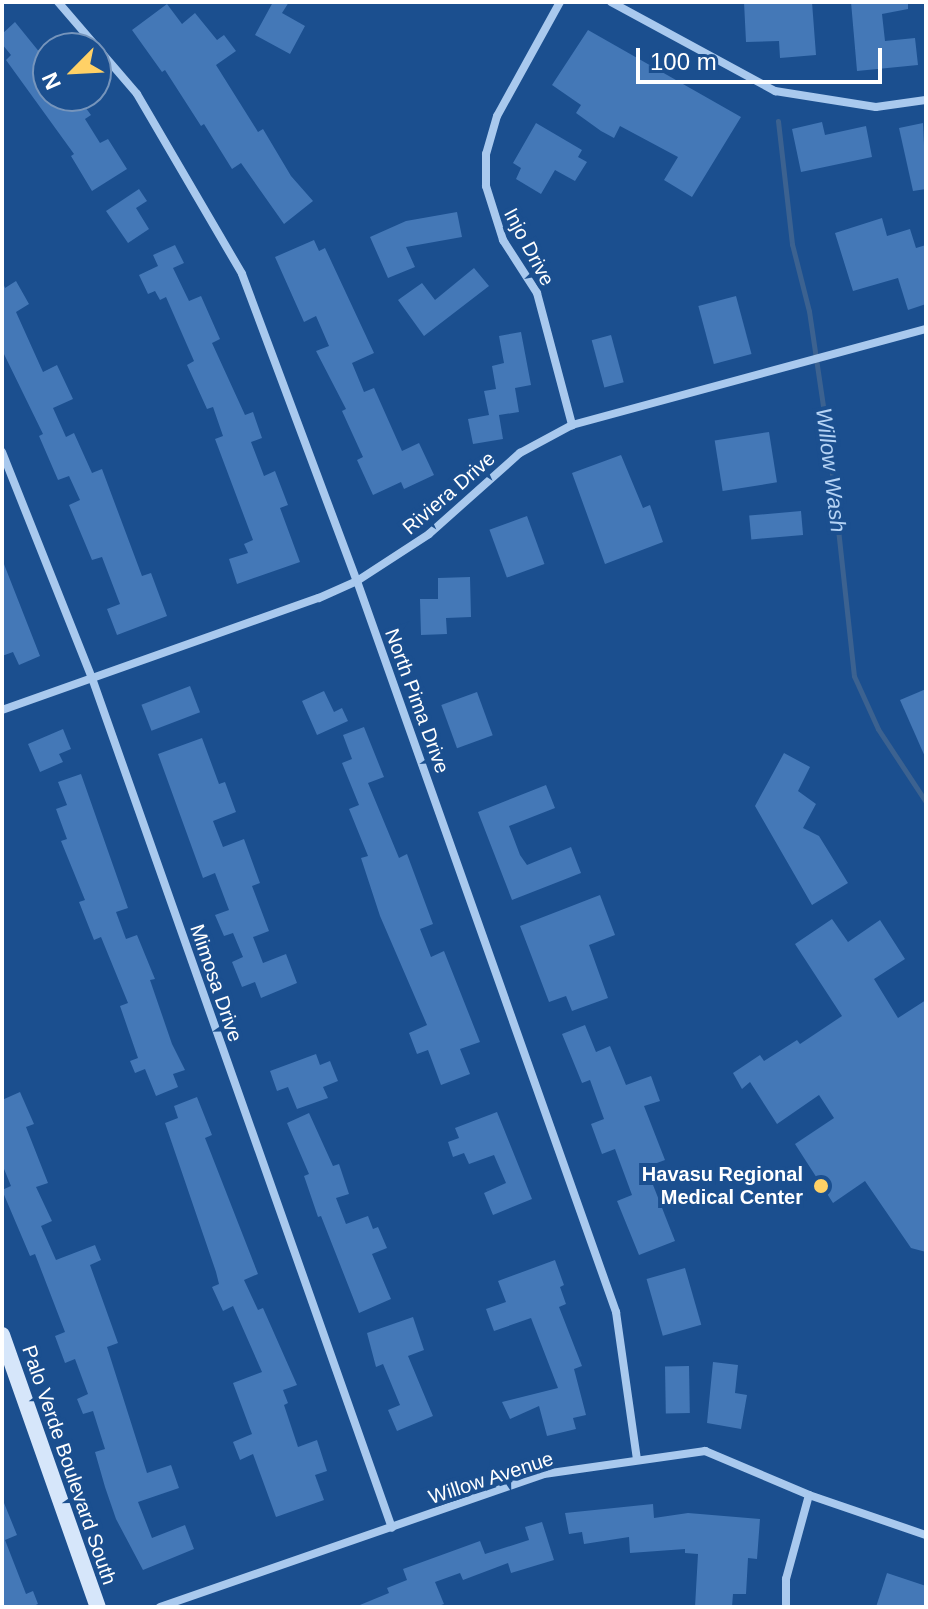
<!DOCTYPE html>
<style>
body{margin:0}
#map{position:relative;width:928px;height:1609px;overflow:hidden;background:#1b4f8f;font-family:Arial,sans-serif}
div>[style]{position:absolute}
.stream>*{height:5px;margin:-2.5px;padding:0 2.5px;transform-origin:2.5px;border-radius:2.5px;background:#3c6290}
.building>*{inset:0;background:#4478b7;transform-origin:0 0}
.street>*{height:8px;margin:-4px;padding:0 4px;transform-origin:4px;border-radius:4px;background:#a9c9ee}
.secondary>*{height:16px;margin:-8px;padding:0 8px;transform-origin:8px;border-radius:8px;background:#d6e6fa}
.dots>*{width:22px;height:22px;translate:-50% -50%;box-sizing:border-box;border:4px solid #1b4f8f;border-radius:50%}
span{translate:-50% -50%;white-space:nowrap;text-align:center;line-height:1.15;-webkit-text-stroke:8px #1b4f8f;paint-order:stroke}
.street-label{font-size:20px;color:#fff}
.poi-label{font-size:20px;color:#fff;font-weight:700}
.right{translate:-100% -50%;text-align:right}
.water-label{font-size:22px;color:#b5d3f5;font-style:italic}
.frame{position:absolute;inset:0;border:4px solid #fff;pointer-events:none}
.north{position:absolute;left:32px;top:32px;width:80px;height:80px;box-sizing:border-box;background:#1b4f8f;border:2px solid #7695bc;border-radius:50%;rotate:246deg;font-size:22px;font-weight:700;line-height:32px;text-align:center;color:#fff}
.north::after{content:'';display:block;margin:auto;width:28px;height:36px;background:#ffd166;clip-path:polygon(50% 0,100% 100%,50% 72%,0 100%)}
.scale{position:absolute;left:636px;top:48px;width:246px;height:36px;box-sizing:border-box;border:4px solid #fff;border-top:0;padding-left:10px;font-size:24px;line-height:28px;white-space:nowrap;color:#fff;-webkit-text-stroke:6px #1b4f8f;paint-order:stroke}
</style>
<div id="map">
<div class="stream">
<i style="left:778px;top:121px;width:124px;rotate:83.5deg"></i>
<i style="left:792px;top:244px;width:69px;rotate:75.8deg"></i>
<i style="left:809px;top:311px;width:136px;rotate:81.6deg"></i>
<i style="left:829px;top:446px;width:231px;rotate:83.8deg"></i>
<i style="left:854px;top:676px;width:58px;rotate:65.6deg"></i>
<i style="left:878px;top:729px;width:87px;rotate:56.7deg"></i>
</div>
<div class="building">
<i style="clip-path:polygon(273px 2px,289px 2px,282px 13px,305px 26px,290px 54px,255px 35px)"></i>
<i style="clip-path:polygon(744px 2px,812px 2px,816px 55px,780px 58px,779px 41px,746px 42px)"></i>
<i style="clip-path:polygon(851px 2px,908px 2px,908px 9px,882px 14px,885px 41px,915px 38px,918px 65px,857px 71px)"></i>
<i style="clip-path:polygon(167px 4px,182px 24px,195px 13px,217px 40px,224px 35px,236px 51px,216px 65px,258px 132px,263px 129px,291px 176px,313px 201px,284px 224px,241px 163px,232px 169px,204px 124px,201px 126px,165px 70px,162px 72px,132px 30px)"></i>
<i style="clip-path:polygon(15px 22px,45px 59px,40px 63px,48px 74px,48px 96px,77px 96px,91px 115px,85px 119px,100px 143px,108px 139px,127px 169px,92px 191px,71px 156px,74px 154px,6px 60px,11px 55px,2px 44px,2px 34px)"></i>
<i style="clip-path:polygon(588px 30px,741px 117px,692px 197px,664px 180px,678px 157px,620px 126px,614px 138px,601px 131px,576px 113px,581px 105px,552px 85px)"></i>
<i style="clip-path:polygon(822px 122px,825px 135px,866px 126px,872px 157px,801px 172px,792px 129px)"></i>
<i style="clip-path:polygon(536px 123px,582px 150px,578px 157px,587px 162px,575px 181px,555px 170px,541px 194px,516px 179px,521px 168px,513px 163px)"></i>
<i style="clip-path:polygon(923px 123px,926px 189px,913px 191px,899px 128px)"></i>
<i style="clip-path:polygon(139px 189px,147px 201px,136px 208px,149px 229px,128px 243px,106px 211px)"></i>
<i style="clip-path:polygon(457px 212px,462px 237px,406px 247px,415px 267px,388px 278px,370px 237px,406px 221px)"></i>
<i style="clip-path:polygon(882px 218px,887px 236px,910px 229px,916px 248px,926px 245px,926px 304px,908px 310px,898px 278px,853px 291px,835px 233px)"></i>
<i style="clip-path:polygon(314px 240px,319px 251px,325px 248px,374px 353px,352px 363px,364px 392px,374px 388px,402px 451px,419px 443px,434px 475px,404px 489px,401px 482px,373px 495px,357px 460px,363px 457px,342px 411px,346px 409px,316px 351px,329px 346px,316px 316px,304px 322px,275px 257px)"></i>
<i style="clip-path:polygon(175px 245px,184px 263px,173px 268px,189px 301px,201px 296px,220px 339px,212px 343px,245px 415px,253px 412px,262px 438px,251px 442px,264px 476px,275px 471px,288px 505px,280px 508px,300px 562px,237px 584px,229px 559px,248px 553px,244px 544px,253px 540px,215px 439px,223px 436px,213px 407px,207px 409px,187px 365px,194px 361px,166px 297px,160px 300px,155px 291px,148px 294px,139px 275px,158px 266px,153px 255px)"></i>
<i style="clip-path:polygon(474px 268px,489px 286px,424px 336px,398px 300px,422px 283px,435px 300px)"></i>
<i style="clip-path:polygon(2px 280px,5px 288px,16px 281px,29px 304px,16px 312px,43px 372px,57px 365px,73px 399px,53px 408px,66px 437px,74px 433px,92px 473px,102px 469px,142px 576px,151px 573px,167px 616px,117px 635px,107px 609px,120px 604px,102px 557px,92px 560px,69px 505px,80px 500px,69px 476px,58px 480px,39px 436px,43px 434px,2px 350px)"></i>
<i style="left:736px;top:296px;width:60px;height:39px;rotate:75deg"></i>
<i style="clip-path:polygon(521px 332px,531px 385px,515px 388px,519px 412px,499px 415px,503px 439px,473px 444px,468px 419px,489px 415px,484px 391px,496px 389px,492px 366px,504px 363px,499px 336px)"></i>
<i style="left:611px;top:335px;width:49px;height:20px;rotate:75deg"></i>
<i style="left:769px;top:432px;width:51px;height:55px;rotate:81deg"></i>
<i style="clip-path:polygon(621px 455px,643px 508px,650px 505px,663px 542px,605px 564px,572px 473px)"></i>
<i style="left:801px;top:511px;width:24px;height:52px;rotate:85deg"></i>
<i style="left:527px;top:516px;width:51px;height:40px;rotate:70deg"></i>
<i style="clip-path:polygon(2px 559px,40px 656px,19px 665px,13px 652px,2px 656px)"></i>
<i style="clip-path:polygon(470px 577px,471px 617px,446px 618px,447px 634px,421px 635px,420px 599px,438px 599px,438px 578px)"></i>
<i style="left:190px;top:686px;width:28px;height:52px;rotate:69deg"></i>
<i style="clip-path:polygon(926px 689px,926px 759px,900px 700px)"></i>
<i style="clip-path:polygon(324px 691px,334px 712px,342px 708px,348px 721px,317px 735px,302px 701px)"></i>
<i style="left:477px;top:692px;width:46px;height:38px;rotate:70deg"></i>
<i style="clip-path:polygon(364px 727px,384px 777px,368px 783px,399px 858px,407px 854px,433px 924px,420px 929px,431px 957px,444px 951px,480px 1042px,460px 1049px,470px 1074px,441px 1085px,428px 1050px,417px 1054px,409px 1033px,427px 1025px,380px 916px,361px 858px,368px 856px,349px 809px,359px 805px,342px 763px,352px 759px,343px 735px)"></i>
<i style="clip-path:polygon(63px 729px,71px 749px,59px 754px,63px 762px,40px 772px,28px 744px)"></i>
<i style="clip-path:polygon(202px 738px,219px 784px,225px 782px,236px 812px,213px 821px,223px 847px,244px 839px,260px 883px,252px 886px,269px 931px,253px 937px,263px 963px,286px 954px,297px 983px,261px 998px,255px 982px,242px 987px,232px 962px,243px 957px,233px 933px,224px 936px,215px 915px,229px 910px,215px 873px,203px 878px,158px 754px)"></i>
<i style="clip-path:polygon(784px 753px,810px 767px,798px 791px,816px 804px,803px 828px,819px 836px,848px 883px,812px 905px,755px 806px)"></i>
<i style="clip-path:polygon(81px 774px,128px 908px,116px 912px,126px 939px,137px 935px,155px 979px,150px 980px,172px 1044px,185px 1070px,173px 1074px,178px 1087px,156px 1096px,145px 1069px,135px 1073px,130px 1061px,138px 1058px,120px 1006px,128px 1003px,101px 937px,94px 940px,79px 902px,85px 900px,61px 841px,67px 839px,56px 809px,67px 805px,58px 782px)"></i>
<i style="clip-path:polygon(546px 785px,555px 808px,509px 826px,520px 855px,527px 865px,571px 847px,581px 873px,512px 900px,478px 812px)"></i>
<i style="clip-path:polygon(600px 895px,615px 935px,589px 945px,608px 998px,572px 1011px,566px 996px,549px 1002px,520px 926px)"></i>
<i style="clip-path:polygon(832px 919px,848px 942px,880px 920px,905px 959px,874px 979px,898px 1018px,926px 1000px,926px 1252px,911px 1248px,865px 1181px,833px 1203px,795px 1144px,834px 1118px,819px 1095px,777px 1124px,750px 1082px,742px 1089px,733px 1073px,760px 1055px,764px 1061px,797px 1040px,800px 1044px,842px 1016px,795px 944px)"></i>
<i style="clip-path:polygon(585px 1025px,596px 1052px,610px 1046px,626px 1085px,651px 1076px,660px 1101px,644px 1106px,665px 1160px,646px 1167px,675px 1241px,639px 1255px,617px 1201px,632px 1195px,615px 1149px,602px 1154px,591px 1124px,604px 1119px,590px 1080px,582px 1083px,562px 1034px)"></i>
<i style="clip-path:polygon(316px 1054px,320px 1065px,330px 1061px,338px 1081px,323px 1087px,328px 1098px,297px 1109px,288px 1087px,277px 1091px,270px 1071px)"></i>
<i style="clip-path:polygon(20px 1092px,34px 1124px,26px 1127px,48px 1183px,36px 1187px,52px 1221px,41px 1226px,56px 1260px,95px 1245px,101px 1260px,90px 1265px,118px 1343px,107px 1347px,147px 1473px,171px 1465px,179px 1488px,138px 1502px,152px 1538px,185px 1525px,194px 1549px,143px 1570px,116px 1519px,105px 1487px,95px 1452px,105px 1449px,93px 1411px,83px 1414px,77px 1399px,88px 1394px,75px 1359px,65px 1363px,55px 1336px,65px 1332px,35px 1254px,30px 1256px,2px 1190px,11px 1186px,2px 1164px,2px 1100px)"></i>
<i style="clip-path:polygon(197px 1097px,212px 1135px,205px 1138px,258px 1274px,244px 1280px,258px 1310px,263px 1308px,297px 1385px,283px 1390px,288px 1403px,284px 1405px,298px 1447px,317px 1440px,327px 1471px,315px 1475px,324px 1500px,276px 1517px,253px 1454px,240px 1460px,233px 1442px,252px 1434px,233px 1383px,262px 1372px,233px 1306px,223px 1311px,212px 1287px,219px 1284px,216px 1272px,165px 1123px,178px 1118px,174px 1106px)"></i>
<i style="clip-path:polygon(497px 1112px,532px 1199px,493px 1215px,484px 1193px,506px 1183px,494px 1155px,469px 1164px,464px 1153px,453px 1157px,448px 1142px,459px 1138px,455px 1128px)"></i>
<i style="clip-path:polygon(309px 1113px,333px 1166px,339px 1164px,349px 1194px,336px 1198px,346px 1224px,368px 1216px,373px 1229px,378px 1227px,387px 1248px,372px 1254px,391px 1299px,359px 1313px,321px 1216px,318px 1217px,304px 1176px,309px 1174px,287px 1123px)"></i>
<i style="clip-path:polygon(555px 1260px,564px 1285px,560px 1287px,566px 1304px,559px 1307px,582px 1366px,574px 1369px,586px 1415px,573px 1418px,576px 1429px,547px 1436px,539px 1406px,510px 1419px,502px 1402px,558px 1388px,531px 1318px,494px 1331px,486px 1309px,506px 1302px,498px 1281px)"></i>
<i style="left:685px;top:1268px;width:59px;height:40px;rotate:74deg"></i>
<i style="clip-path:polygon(413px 1317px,424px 1350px,408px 1356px,433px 1416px,397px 1431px,388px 1410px,400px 1405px,383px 1364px,376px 1367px,367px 1333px)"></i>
<i style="clip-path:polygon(713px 1362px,738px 1365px,735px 1393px,747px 1395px,741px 1429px,707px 1423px)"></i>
<i style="left:689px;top:1366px;width:47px;height:24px;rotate:89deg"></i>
<i style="clip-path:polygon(2px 1498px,17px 1535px,5px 1540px,26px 1594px,33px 1591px,38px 1604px,31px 1607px,2px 1607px)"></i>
<i style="clip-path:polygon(653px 1504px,654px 1518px,688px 1513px,760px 1519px,757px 1559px,748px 1558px,746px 1594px,733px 1594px,732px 1607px,695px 1607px,698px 1554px,685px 1553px,685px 1549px,630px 1553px,629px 1537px,584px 1544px,582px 1532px,569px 1534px,565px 1513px)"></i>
<i style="clip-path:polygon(542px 1522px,554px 1560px,511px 1573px,508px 1563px,463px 1580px,460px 1573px,435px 1582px,444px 1604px,436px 1607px,355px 1607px,389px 1593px,387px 1588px,407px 1580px,403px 1569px,480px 1541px,485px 1554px,529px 1540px,525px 1527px)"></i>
<i style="clip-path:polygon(887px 1573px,926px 1586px,926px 1607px,876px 1607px)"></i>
</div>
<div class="street">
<i style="left:58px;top:2px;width:121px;rotate:49.3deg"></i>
<i style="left:137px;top:94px;width:208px;rotate:59.7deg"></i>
<i style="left:242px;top:274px;width:328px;rotate:69.5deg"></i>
<i style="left:357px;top:581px;width:776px;rotate:70.49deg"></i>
<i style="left:616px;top:1312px;width:149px;rotate:81.9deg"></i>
<i style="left:560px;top:2px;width:130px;rotate:118.9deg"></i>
<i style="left:497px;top:116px;width:40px;rotate:106deg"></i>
<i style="left:486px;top:154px;width:32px;rotate:90deg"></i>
<i style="left:486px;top:186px;width:57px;rotate:72.5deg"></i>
<i style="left:503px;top:240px;width:63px;rotate:57.3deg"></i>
<i style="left:537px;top:293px;width:137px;rotate:75.1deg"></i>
<i style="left:611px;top:2px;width:187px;rotate:28.5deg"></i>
<i style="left:775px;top:91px;width:102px;rotate:9deg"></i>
<i style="left:876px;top:107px;width:50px;rotate:-8deg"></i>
<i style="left:2px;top:452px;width:243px;rotate:68.3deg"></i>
<i style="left:92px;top:678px;width:901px;rotate:70.56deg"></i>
<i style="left:2px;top:710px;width:336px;rotate:-19.5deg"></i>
<i style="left:319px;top:598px;width:42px;rotate:-24.1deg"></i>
<i style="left:357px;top:581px;width:86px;rotate:-33.1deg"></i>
<i style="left:429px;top:534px;width:122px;rotate:-41.7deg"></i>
<i style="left:520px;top:453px;width:59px;rotate:-28.3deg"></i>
<i style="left:572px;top:425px;width:367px;rotate:-15.2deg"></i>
<i style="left:160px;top:1607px;width:406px;rotate:-19.1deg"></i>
<i style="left:544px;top:1474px;width:163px;rotate:-8.1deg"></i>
<i style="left:705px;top:1451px;width:113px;rotate:22.9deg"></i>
<i style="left:809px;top:1495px;width:124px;rotate:18.9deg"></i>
<i style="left:786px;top:1607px;width:28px;rotate:-90deg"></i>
<i style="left:786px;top:1579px;width:87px;rotate:-74.7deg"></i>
</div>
<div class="secondary">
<i style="left:2px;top:1335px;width:288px;rotate:70.6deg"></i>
</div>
<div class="dots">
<i style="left:821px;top:1186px;background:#ffd166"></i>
</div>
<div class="street-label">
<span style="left:529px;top:247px;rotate:62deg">Injo Drive</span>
<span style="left:449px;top:493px;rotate:-41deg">Riviera Drive</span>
<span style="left:417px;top:701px;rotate:70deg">North Pima Drive</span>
<span style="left:216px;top:983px;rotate:71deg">Mimosa Drive</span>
<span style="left:69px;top:1465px;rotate:71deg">Palo Verde Boulevard South</span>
<span style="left:491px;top:1478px;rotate:-18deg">Willow Avenue</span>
</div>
<div class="poi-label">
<span class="right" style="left:803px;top:1186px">Havasu Regional<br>Medical Center</span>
</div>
<div class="water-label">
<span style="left:831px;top:470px;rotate:83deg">Willow Wash</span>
</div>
<div class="frame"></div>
<div class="north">N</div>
<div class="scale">100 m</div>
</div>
